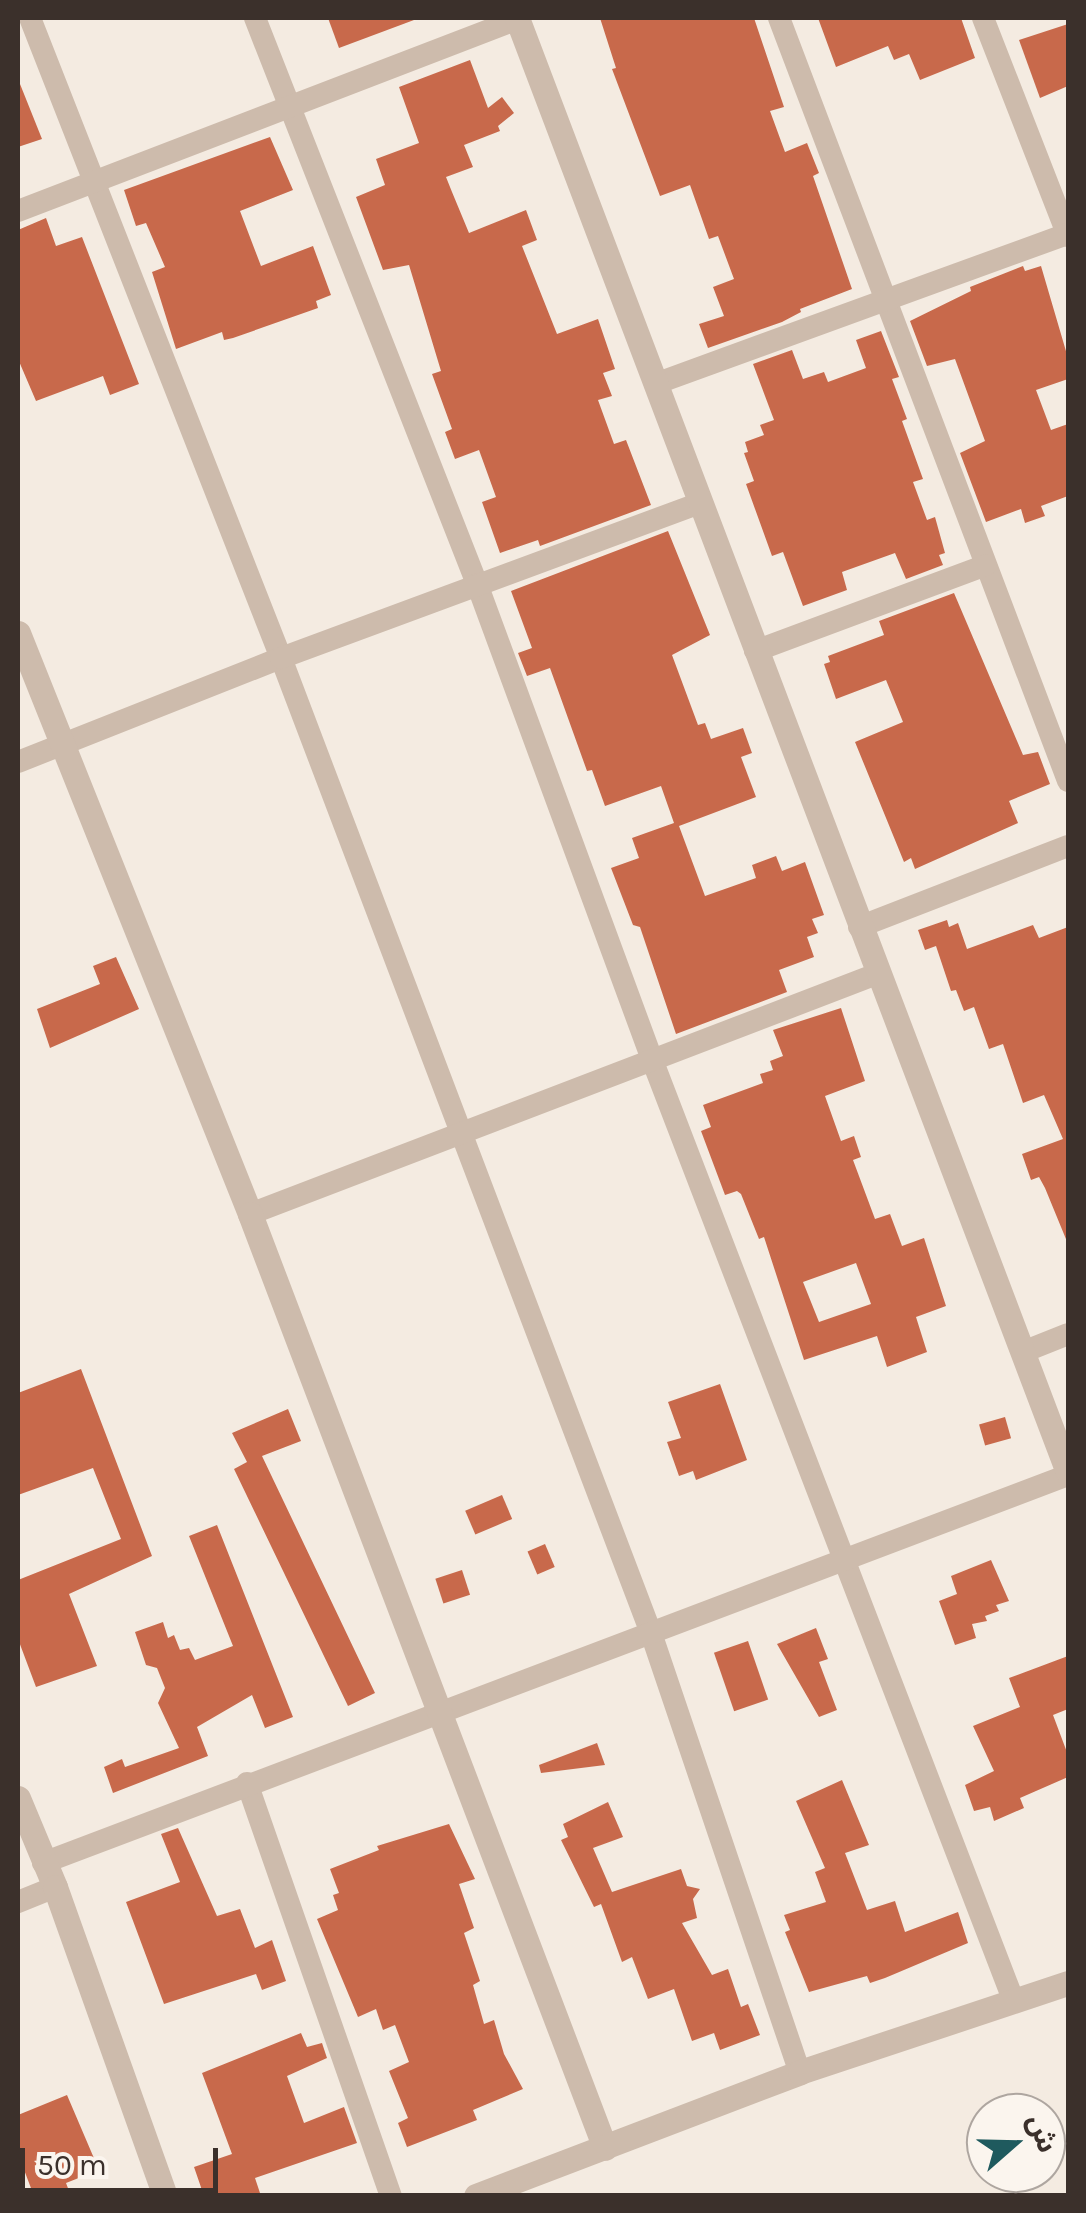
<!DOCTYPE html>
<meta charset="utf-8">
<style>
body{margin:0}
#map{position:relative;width:1086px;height:2213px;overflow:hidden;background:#f4ebe1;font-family:Karla,"Noto Sans Arabic",sans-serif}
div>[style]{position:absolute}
.building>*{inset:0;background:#c8694b;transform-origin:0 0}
.minor>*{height:22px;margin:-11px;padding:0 11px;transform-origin:11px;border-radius:11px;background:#cdbbac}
.tertiary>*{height:25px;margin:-12.5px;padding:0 12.5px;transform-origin:12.5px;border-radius:12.5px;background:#cdbbac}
span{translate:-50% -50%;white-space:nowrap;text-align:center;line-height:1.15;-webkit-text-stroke:8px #fbf5ee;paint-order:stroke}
.frame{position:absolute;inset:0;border:20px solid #3b302b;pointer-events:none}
.north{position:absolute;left:966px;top:2093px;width:100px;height:100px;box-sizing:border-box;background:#fbf5ee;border:2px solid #aea6a0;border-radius:50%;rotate:70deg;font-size:28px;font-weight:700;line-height:40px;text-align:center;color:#3b302b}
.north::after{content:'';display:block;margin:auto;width:35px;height:45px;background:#1f5a5e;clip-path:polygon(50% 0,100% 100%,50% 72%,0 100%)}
.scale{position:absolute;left:20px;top:2148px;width:198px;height:45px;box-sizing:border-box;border:5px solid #3b302b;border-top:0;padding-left:12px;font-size:30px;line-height:35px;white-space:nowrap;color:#3b302b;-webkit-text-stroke:8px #fbf5ee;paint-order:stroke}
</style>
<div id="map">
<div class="building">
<i style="clip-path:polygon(328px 18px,414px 18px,414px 20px,339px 48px)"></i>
<i style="clip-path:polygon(600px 18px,754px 18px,784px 107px,770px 111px,785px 152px,807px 143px,819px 173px,813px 176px,852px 289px,800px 309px,801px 312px,782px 322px,708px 348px,699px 324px,724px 316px,713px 287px,734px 279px,718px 236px,709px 239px,690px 185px,660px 196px,612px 69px,616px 68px)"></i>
<i style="clip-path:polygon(818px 18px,961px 18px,975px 58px,920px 80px,909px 54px,894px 60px,888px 46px,836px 67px)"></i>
<i style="clip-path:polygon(1068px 24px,1068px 86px,1040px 98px,1019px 40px)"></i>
<i style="clip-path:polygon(470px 60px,488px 108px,502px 97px,514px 113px,498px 126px,500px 131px,464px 145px,473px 167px,446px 177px,452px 192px,469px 233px,526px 210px,537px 240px,522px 246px,557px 334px,598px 319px,615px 369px,603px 373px,612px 396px,598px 400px,614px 444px,626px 440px,651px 505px,540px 546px,538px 540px,500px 553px,482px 502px,496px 497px,479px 450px,455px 459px,445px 432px,452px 429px,432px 374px,441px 371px,409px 265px,383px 270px,356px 197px,385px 185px,376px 159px,419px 143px,399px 87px)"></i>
<i style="clip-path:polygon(18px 79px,42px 139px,18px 147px)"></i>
<i style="clip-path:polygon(270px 137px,293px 190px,240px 211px,261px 266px,313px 246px,331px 295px,316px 301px,318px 308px,233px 338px,224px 340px,222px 332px,176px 349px,152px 272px,165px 267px,146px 223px,136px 226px,124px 190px)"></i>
<i style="clip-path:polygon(46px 218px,56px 246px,82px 237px,139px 384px,110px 395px,103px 376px,36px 401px,18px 359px,18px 230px)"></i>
<i style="clip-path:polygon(1023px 266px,1025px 271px,1041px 266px,1068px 358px,1068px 379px,1036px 390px,1051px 430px,1068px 424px,1068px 496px,1041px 506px,1045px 516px,1025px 523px,1021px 509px,986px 522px,960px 453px,985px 441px,955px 359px,927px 366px,910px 321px,971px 291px,970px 287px)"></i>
<i style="clip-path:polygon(881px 331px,899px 377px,892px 379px,907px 419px,902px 421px,923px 479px,913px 482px,927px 520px,935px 517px,945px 553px,939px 555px,943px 565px,906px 579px,895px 553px,842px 572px,847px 590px,803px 606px,783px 552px,772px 556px,746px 484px,754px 481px,744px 453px,748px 452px,745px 442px,764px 435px,760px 425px,774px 420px,753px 364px,792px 350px,803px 379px,824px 372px,828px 382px,866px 368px,856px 340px)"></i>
<i style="clip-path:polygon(668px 531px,710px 635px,672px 655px,698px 725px,705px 723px,711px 739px,743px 728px,752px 753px,741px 757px,756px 797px,679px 826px,705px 896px,756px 878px,752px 865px,776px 856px,782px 871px,805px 862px,824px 915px,812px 919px,818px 933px,807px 937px,814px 957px,779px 970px,787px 992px,676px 1034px,640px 927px,633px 925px,611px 868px,639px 858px,632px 838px,674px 823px,661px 786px,605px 806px,592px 770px,587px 771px,550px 668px,527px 676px,518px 653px,532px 648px,511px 591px)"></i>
<i style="clip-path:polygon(954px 593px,1023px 755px,1038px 752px,1050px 784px,1009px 801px,1018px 823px,915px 869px,911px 858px,904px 862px,855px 742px,903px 722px,886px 680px,836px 699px,824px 664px,830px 662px,828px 656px,884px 635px,879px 621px)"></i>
<i style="clip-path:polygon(947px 920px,949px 927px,958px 923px,967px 949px,1033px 925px,1039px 938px,1068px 927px,1068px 1244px,1045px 1188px,1039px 1177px,1031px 1180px,1022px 1154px,1063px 1139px,1044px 1095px,1023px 1103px,1003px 1044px,989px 1049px,974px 1007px,964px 1011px,956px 990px,951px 991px,936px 946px,925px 950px,918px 930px)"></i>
<i style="clip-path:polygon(116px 957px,139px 1009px,50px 1048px,37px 1009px,100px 984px,93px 966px)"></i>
<i style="clip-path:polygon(evenodd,841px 1008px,865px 1081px,825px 1096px,841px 1141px,854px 1136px,861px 1157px,853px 1160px,875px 1219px,890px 1214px,902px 1246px,924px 1238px,946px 1306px,916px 1317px,927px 1352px,887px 1367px,877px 1336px,804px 1360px,764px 1237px,759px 1239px,741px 1194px,737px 1191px,725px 1195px,701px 1131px,711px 1127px,703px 1105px,763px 1083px,760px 1074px,773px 1070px,770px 1061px,783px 1056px,773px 1030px,841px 1008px,856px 1263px,871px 1304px,819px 1322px,803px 1282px,856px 1263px)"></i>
<i style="clip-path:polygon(81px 1369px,152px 1556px,69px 1594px,97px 1666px,36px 1687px,18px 1639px,18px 1580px,121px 1539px,93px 1468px,18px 1495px,18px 1393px)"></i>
<i style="clip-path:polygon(720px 1384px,747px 1460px,696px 1480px,693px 1471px,679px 1476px,667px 1442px,681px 1438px,668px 1402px)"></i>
<i style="clip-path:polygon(288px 1409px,301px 1441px,262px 1456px,375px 1693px,348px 1706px,234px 1469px,247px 1462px,232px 1433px)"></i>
<i style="left:1005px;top:1417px;width:22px;height:27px;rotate:74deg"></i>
<i style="left:502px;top:1495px;width:26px;height:40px;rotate:67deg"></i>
<i style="clip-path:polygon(217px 1525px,293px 1717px,265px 1728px,252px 1695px,197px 1727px,208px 1756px,113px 1793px,104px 1767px,122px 1759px,125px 1767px,179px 1748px,158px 1703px,165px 1688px,157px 1668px,146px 1665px,135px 1632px,163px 1622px,168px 1638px,174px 1635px,180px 1650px,189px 1648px,195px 1660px,233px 1646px,189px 1536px)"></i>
<i style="left:545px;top:1544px;width:25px;height:19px;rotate:67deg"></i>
<i style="clip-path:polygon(991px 1560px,1009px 1601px,996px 1605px,999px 1611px,985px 1616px,987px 1621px,972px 1624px,976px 1638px,955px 1645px,939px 1601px,957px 1594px,951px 1576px)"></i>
<i style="left:462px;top:1570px;width:26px;height:28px;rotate:72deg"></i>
<i style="clip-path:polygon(816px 1628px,828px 1659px,819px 1662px,837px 1710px,819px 1717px,777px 1644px)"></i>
<i style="left:748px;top:1641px;width:62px;height:36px;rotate:71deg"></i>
<i style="clip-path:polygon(1068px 1656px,1068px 1709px,1053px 1715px,1068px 1755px,1068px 1777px,1020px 1798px,1024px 1808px,994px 1821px,990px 1807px,974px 1811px,965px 1785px,994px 1771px,973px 1726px,1020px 1707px,1009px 1678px)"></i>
<i style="clip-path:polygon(597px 1743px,605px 1765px,541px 1773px,539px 1765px)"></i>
<i style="clip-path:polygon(842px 1780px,869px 1845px,845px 1853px,867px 1910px,895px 1901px,905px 1932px,958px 1912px,968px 1943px,885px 1978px,870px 1983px,867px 1976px,809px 1992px,785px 1932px,790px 1930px,784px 1915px,826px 1902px,815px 1872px,825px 1868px,796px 1801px)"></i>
<i style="clip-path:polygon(608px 1802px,623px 1837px,593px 1848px,612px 1892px,681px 1869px,687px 1886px,700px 1889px,693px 1899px,697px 1918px,682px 1923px,712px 1975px,728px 1969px,741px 2007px,748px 2004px,760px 2035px,720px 2050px,714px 2033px,692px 2041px,674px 1989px,648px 1999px,632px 1957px,622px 1962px,601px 1904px,594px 1907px,561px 1840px,568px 1837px,563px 1824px)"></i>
<i style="clip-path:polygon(449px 1824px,475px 1879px,459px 1884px,474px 1928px,464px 1933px,480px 1981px,473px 1985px,484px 2024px,494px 2020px,504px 2054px,523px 2089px,473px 2110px,477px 2120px,407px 2147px,398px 2123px,408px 2118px,389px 2071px,409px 2062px,395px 2025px,383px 2030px,376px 2009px,358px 2017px,317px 1919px,338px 1910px,333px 1895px,339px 1893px,330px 1869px,379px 1850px,377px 1846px)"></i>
<i style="clip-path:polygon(178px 1828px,217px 1916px,240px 1909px,255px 1948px,272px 1940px,286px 1981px,262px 1990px,256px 1974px,164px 2004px,126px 1902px,180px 1882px,161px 1834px)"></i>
<i style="clip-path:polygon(301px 2033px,307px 2047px,322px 2043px,327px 2058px,287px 2076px,304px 2123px,344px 2107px,357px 2143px,255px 2178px,261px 2196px,204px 2196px,194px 2167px,232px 2154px,202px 2073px)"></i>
<i style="clip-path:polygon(67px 2095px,99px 2170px,66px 2183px,71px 2196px,34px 2196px,18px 2154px,18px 2115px)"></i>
</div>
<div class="minor">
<i style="left:30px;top:18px;width:687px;rotate:68.59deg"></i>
<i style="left:281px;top:658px;width:1043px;rotate:69.22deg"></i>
<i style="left:651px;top:1633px;width:464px;rotate:71.3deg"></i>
<i style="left:255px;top:18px;width:608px;rotate:68.58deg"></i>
<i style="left:477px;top:584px;width:509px;rotate:69.79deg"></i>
<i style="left:653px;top:1062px;width:1007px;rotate:68.99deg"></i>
<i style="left:779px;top:18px;width:816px;rotate:69.25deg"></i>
<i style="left:983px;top:18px;width:234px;rotate:68.7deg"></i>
<i style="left:18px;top:211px;width:536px;rotate:-21.01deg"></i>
<i style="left:655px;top:384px;width:439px;rotate:-20deg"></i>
<i style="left:755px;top:651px;width:246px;rotate:-20.4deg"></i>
<i style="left:18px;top:762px;width:283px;rotate:-21.6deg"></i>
<i style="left:281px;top:658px;width:446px;rotate:-20.3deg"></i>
<i style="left:859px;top:927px;width:224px;rotate:-21.2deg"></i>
<i style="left:250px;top:1214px;width:671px;rotate:-20.95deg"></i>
<i style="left:1023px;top:1352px;width:48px;rotate:-21.8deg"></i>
<i style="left:247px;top:1783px;width:437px;rotate:70.8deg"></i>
<i style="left:43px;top:1863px;width:1096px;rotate:-20.73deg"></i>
<i style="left:18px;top:1902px;width:40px;rotate:-22deg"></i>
</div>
<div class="tertiary">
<i style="left:517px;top:18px;width:1555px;rotate:69.25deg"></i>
<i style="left:18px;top:633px;width:626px;rotate:68.23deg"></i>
<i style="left:250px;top:1214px;width:999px;rotate:69.19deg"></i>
<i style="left:18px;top:1798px;width:96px;rotate:67.4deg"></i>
<i style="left:55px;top:1887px;width:328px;rotate:70.4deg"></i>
<i style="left:476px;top:2196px;width:347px;rotate:-20.9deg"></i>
<i style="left:800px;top:2072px;width:282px;rotate:-18.4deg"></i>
</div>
<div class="frame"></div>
<div class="north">ش</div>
<div class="scale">50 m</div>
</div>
